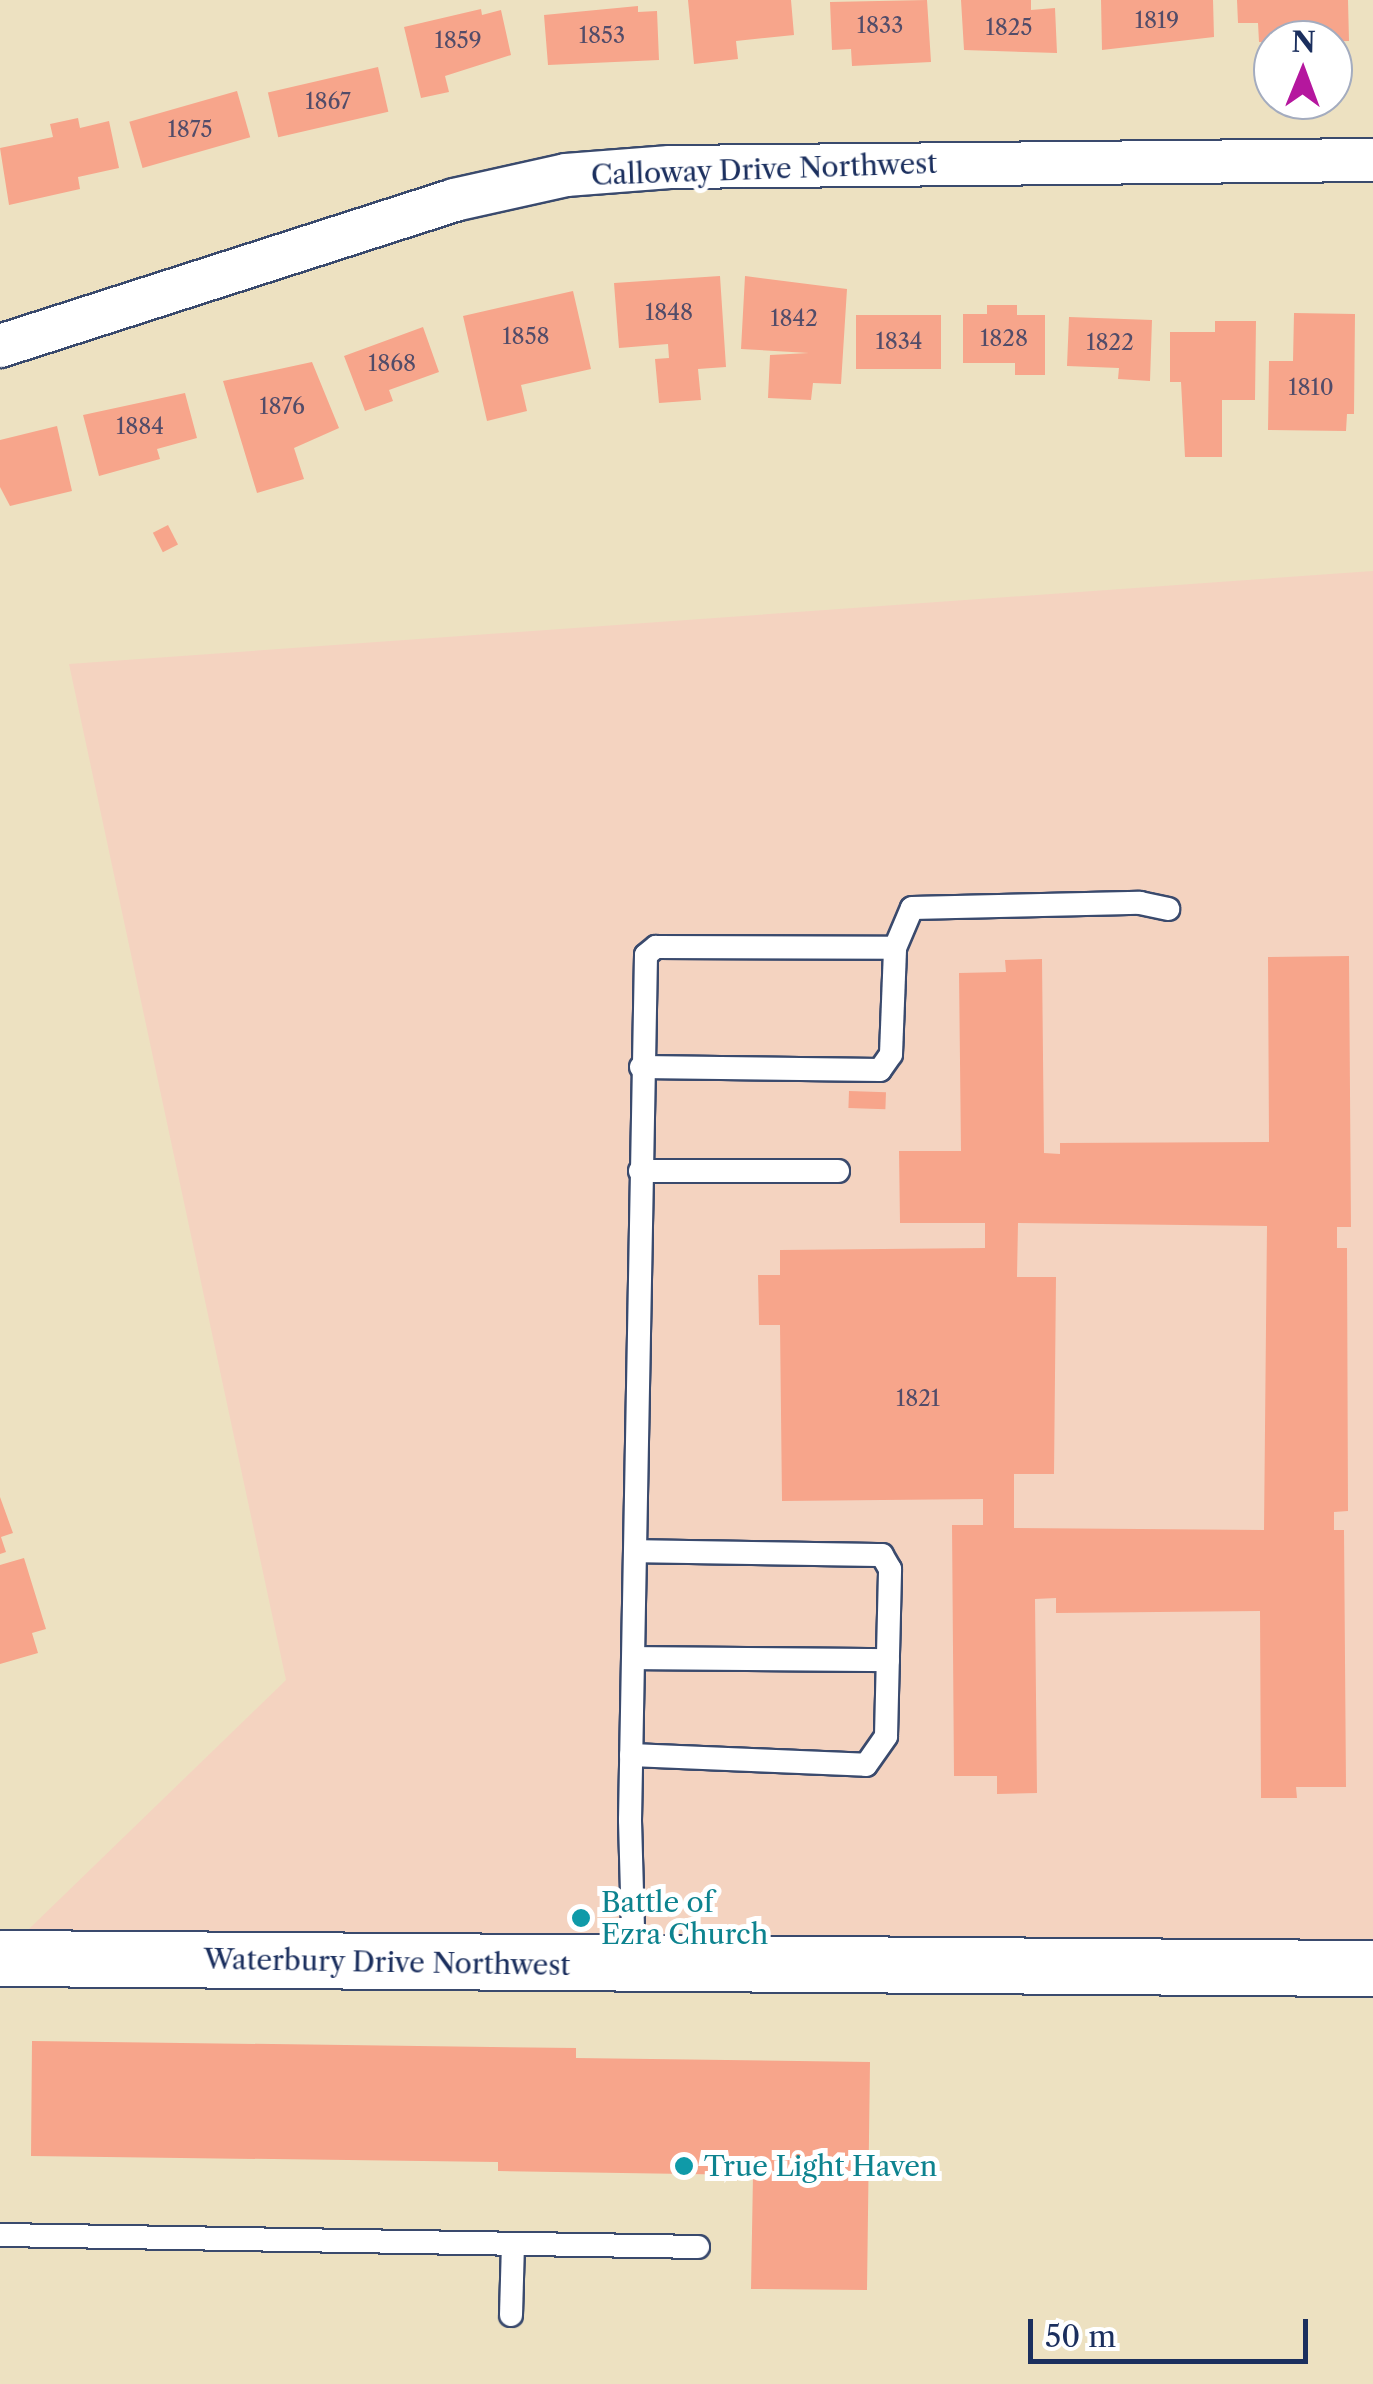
<!DOCTYPE html>
<style>
body{margin:0}
#map{position:relative;width:1373px;height:2384px;overflow:hidden;background:#ede1c1;font-family:"Libre Caslon Text",serif}
div>[style]{position:absolute}
.built>*{inset:0;background:#f4d3c0}
.building>*{inset:0;background:#f7a58b;transform-origin:0 0}
.roads{filter:drop-shadow(2px 0 #3a4a6d) drop-shadow(-2px 0 #3a4a6d) drop-shadow(0 2px #3a4a6d) drop-shadow(0 -2px #3a4a6d)}
.service>*{height:22px;margin:-11px;padding:0 11px;transform-origin:11px;border-radius:11px;background:#fff}
.minor>*{height:42px;margin:-21px;padding:0 21px;transform-origin:21px;border-radius:21px;background:#fff}
.tertiary>*{height:55px;margin:-27.5px;padding:0 27.5px;transform-origin:27.5px;border-radius:27.5px;background:#fff}
.dots>*{width:28px;height:28px;translate:-50% -50%;box-sizing:border-box;border:5px solid #fff;border-radius:50%}
span{translate:-50% -50%;white-space:nowrap;text-align:center;line-height:1.15;-webkit-text-stroke:10px #fff;paint-order:stroke}
.number-label{font-size:22px;color:#524c69}
.number-label span{-webkit-text-stroke-width:0}
.street-label{font-size:28px;color:#1b2f5e}
.culture-label{font-size:28px;color:#0d838f}
.left{translate:0 -50%;text-align:left}
.north{position:absolute;left:1253px;top:20px;width:100px;height:100px;box-sizing:border-box;background:#fff;border:2px solid #a4acbf;border-radius:50%;rotate:1deg;font-size:28px;font-weight:700;line-height:40px;text-align:center;color:#1b2f5e}
.north::after{content:'';display:block;margin:auto;width:35px;height:45px;background:#b5179e;clip-path:polygon(50% 0,100% 100%,50% 72%,0 100%)}
.scale{position:absolute;left:1028px;top:2319px;width:280px;height:45px;box-sizing:border-box;border:5px solid #1b2f5e;border-top:0;padding-left:12px;font-size:30px;line-height:35px;white-space:nowrap;color:#1b2f5e;-webkit-text-stroke:8px #fff;paint-order:stroke}
</style>
<div id="map">
<div class="built">
<i style="clip-path:polygon(1373px 571px,1373px 1990px,0 1957px,286px 1680px,69px 664px)"></i>
</div>
<div class="building">
<i style="clip-path:polygon(688px 0,791px 0,794px 35px,736px 41px,738px 59px,694px 64px)"></i>
<i style="clip-path:polygon(927px 0,931px 62px,852px 66px,851px 49px,832px 50px,830px 2px)"></i>
<i style="clip-path:polygon(961px 0,1031px 0,1031px 10px,1055px 8px,1057px 53px,964px 50px)"></i>
<i style="clip-path:polygon(1101px 0,1213px 0,1214px 37px,1102px 50px)"></i>
<i style="clip-path:polygon(1237px 0,1348px 0,1349px 41px,1259px 42px,1258px 23px,1238px 23px)"></i>
<i style="clip-path:polygon(638px 6px,638px 12px,657px 11px,659px 60px,548px 65px,544px 15px)"></i>
<i style="clip-path:polygon(481px 9px,482px 15px,501px 10px,511px 55px,445px 76px,449px 92px,421px 98px,404px 27px)"></i>
<i style="left:378px;top:67px;width:46px;height:113px;rotate:77deg"></i>
<i style="left:237px;top:91px;width:48px;height:112px;rotate:74deg"></i>
<i style="clip-path:polygon(78px 118px,80px 128px,109px 121px,119px 168px,78px 177px,80px 189px,9px 205px,0 148px,53px 137px,50px 124px)"></i>
<i style="clip-path:polygon(720px 276px,726px 367px,698px 369px,701px 400px,659px 403px,655px 359px,669px 358px,668px 344px,619px 348px,614px 283px)"></i>
<i style="clip-path:polygon(745px 276px,847px 289px,841px 384px,813px 383px,811px 400px,768px 398px,770px 355px,809px 353px,741px 349px)"></i>
<i style="clip-path:polygon(573px 291px,591px 369px,521px 385px,527px 411px,487px 421px,463px 316px)"></i>
<i style="clip-path:polygon(987px 305px,1017px 305px,1017px 315px,1045px 315px,1045px 375px,1015px 375px,1015px 363px,963px 363px,963px 314px,987px 314px)"></i>
<i style="clip-path:polygon(1294px 313px,1355px 314px,1354px 414px,1347px 414px,1346px 431px,1268px 430px,1269px 361px,1293px 361px)"></i>
<i style="left:856px;top:315px;width:85px;height:54px"></i>
<i style="clip-path:polygon(1069px 317px,1152px 320px,1150px 381px,1118px 379px,1119px 368px,1067px 366px)"></i>
<i style="clip-path:polygon(1215px 321px,1256px 321px,1255px 400px,1222px 400px,1222px 457px,1185px 457px,1181px 382px,1170px 382px,1170px 332px,1215px 332px)"></i>
<i style="clip-path:polygon(423px 327px,439px 372px,389px 390px,393px 401px,365px 411px,344px 356px)"></i>
<i style="clip-path:polygon(312px 362px,339px 428px,294px 448px,304px 479px,257px 493px,223px 381px)"></i>
<i style="clip-path:polygon(185px 393px,197px 438px,157px 449px,160px 459px,99px 476px,83px 415px)"></i>
<i style="clip-path:polygon(57px 426px,72px 491px,10px 506px,0 487px,0 440px)"></i>
<i style="left:168px;top:525px;width:22px;height:17px;rotate:63deg"></i>
<i style="clip-path:polygon(evenodd,1349px 956px,1351px 1227px,1337px 1227px,1337px 1248px,1347px 1248px,1348px 1511px,1334px 1512px,1334px 1530px,1344px 1530px,1346px 1787px,1296px 1787px,1297px 1798px,1261px 1798px,1260px 1611px,1056px 1613px,1056px 1598px,1035px 1599px,1037px 1793px,997px 1794px,997px 1776px,954px 1776px,952px 1525px,983px 1525px,983px 1499px,782px 1501px,780px 1325px,759px 1325px,758px 1275px,780px 1275px,780px 1250px,985px 1248px,985px 1223px,900px 1223px,899px 1151px,961px 1151px,959px 973px,1006px 972px,1005px 960px,1042px 959px,1044px 1153px,1060px 1154px,1060px 1143px,1269px 1142px,1268px 957px,1349px 956px,1018px 1223px,1267px 1226px,1264px 1530px,1014px 1528px,1014px 1474px,1054px 1474px,1056px 1277px,1017px 1277px,1018px 1223px)"></i>
<i style="left:849px;top:1091px;width:37px;height:17px;rotate:2deg"></i>
<i style="clip-path:polygon(0 1497px,13px 1533px,1px 1537px,6px 1552px,0 1554px)"></i>
<i style="clip-path:polygon(24px 1558px,46px 1629px,32px 1633px,38px 1653px,0 1664px,0 1565px)"></i>
<i style="clip-path:polygon(32px 2041px,576px 2048px,576px 2058px,870px 2062px,867px 2290px,751px 2289px,753px 2175px,498px 2171px,498px 2162px,31px 2156px)"></i>
</div>
<div class="roads">
<div class="service">
<i style="left:641px;top:1067px;width:239px;rotate:0.7deg"></i>
<i style="left:880px;top:1070px;width:19px;rotate:-55deg"></i>
<i style="left:891px;top:1054px;width:106px;rotate:-87.8deg"></i>
<i style="left:640px;top:1171px;width:198px"></i>
<i style="left:636px;top:1658px;width:252px;rotate:0.5deg"></i>
<i style="left:631px;top:1755px;width:235px;rotate:2.4deg"></i>
<i style="left:866px;top:1765px;width:35px;rotate:-55deg"></i>
<i style="left:886px;top:1736px;width:167px;rotate:-88.6deg"></i>
<i style="left:890px;top:1569px;width:16px;rotate:-120deg"></i>
<i style="left:882px;top:1555px;width:245px;rotate:-179.1deg"></i>
<i style="left:634px;top:1964px;width:144px;rotate:-91.6deg"></i>
<i style="left:630px;top:1820px;width:865px;rotate:-88.94deg"></i>
<i style="left:646px;top:955px;width:13px;rotate:-39deg"></i>
<i style="left:656px;top:947px;width:239px;rotate:0.2deg"></i>
<i style="left:895px;top:948px;width:43px;rotate:-67deg"></i>
<i style="left:912px;top:908px;width:228px;rotate:-1.3deg"></i>
<i style="left:1140px;top:903px;width:29px;rotate:12deg"></i>
<i style="left:0;top:2235px;width:698px;rotate:0.98deg"></i>
<i style="left:511px;top:2315px;width:70px;rotate:-88.4deg"></i>
</div>
<div class="minor">
<i style="left:0;top:346px;width:477px;rotate:-17.8deg"></i>
<i style="left:454px;top:200px;width:115px;rotate:-12.6deg"></i>
<i style="left:566px;top:175px;width:104px;rotate:-4.4deg"></i>
<i style="left:670px;top:167px;width:703px;rotate:-0.57deg"></i>
</div>
<div class="tertiary">
<i style="left:0;top:1958px;width:1373px;rotate:0.42deg"></i>
</div>
</div>
<div class="dots">
<i style="left:581px;top:1918px;background:#0f9aa8"></i>
<i style="left:684px;top:2166px;background:#0f9aa8"></i>
</div>
<div class="number-label">
<span style="left:1157px;top:21px">1819</span>
<span style="left:880px;top:26px">1833</span>
<span style="left:1009px;top:28px">1825</span>
<span style="left:602px;top:36px">1853</span>
<span style="left:458px;top:41px">1859</span>
<span style="left:328px;top:102px">1867</span>
<span style="left:190px;top:130px">1875</span>
<span style="left:669px;top:313px">1848</span>
<span style="left:794px;top:319px">1842</span>
<span style="left:526px;top:337px">1858</span>
<span style="left:1004px;top:339px">1828</span>
<span style="left:899px;top:342px">1834</span>
<span style="left:1110px;top:343px">1822</span>
<span style="left:392px;top:364px">1868</span>
<span style="left:1311px;top:388px">1810</span>
<span style="left:282px;top:407px">1876</span>
<span style="left:140px;top:427px">1884</span>
<span style="left:918px;top:1399px">1821</span>
</div>
<div class="street-label">
<span style="left:764px;top:169px;rotate:-2deg">Calloway Drive Northwest</span>
<span style="left:387px;top:1962px;rotate:1deg">Waterbury Drive Northwest</span>
</div>
<div class="culture-label">
<span class="left" style="left:601px;top:1918px">Battle of<br>Ezra Church</span>
<span class="left" style="left:704px;top:2166px">True Light Haven</span>
</div>
<div class="north">N</div>
<div class="scale">50 m</div>
</div>
